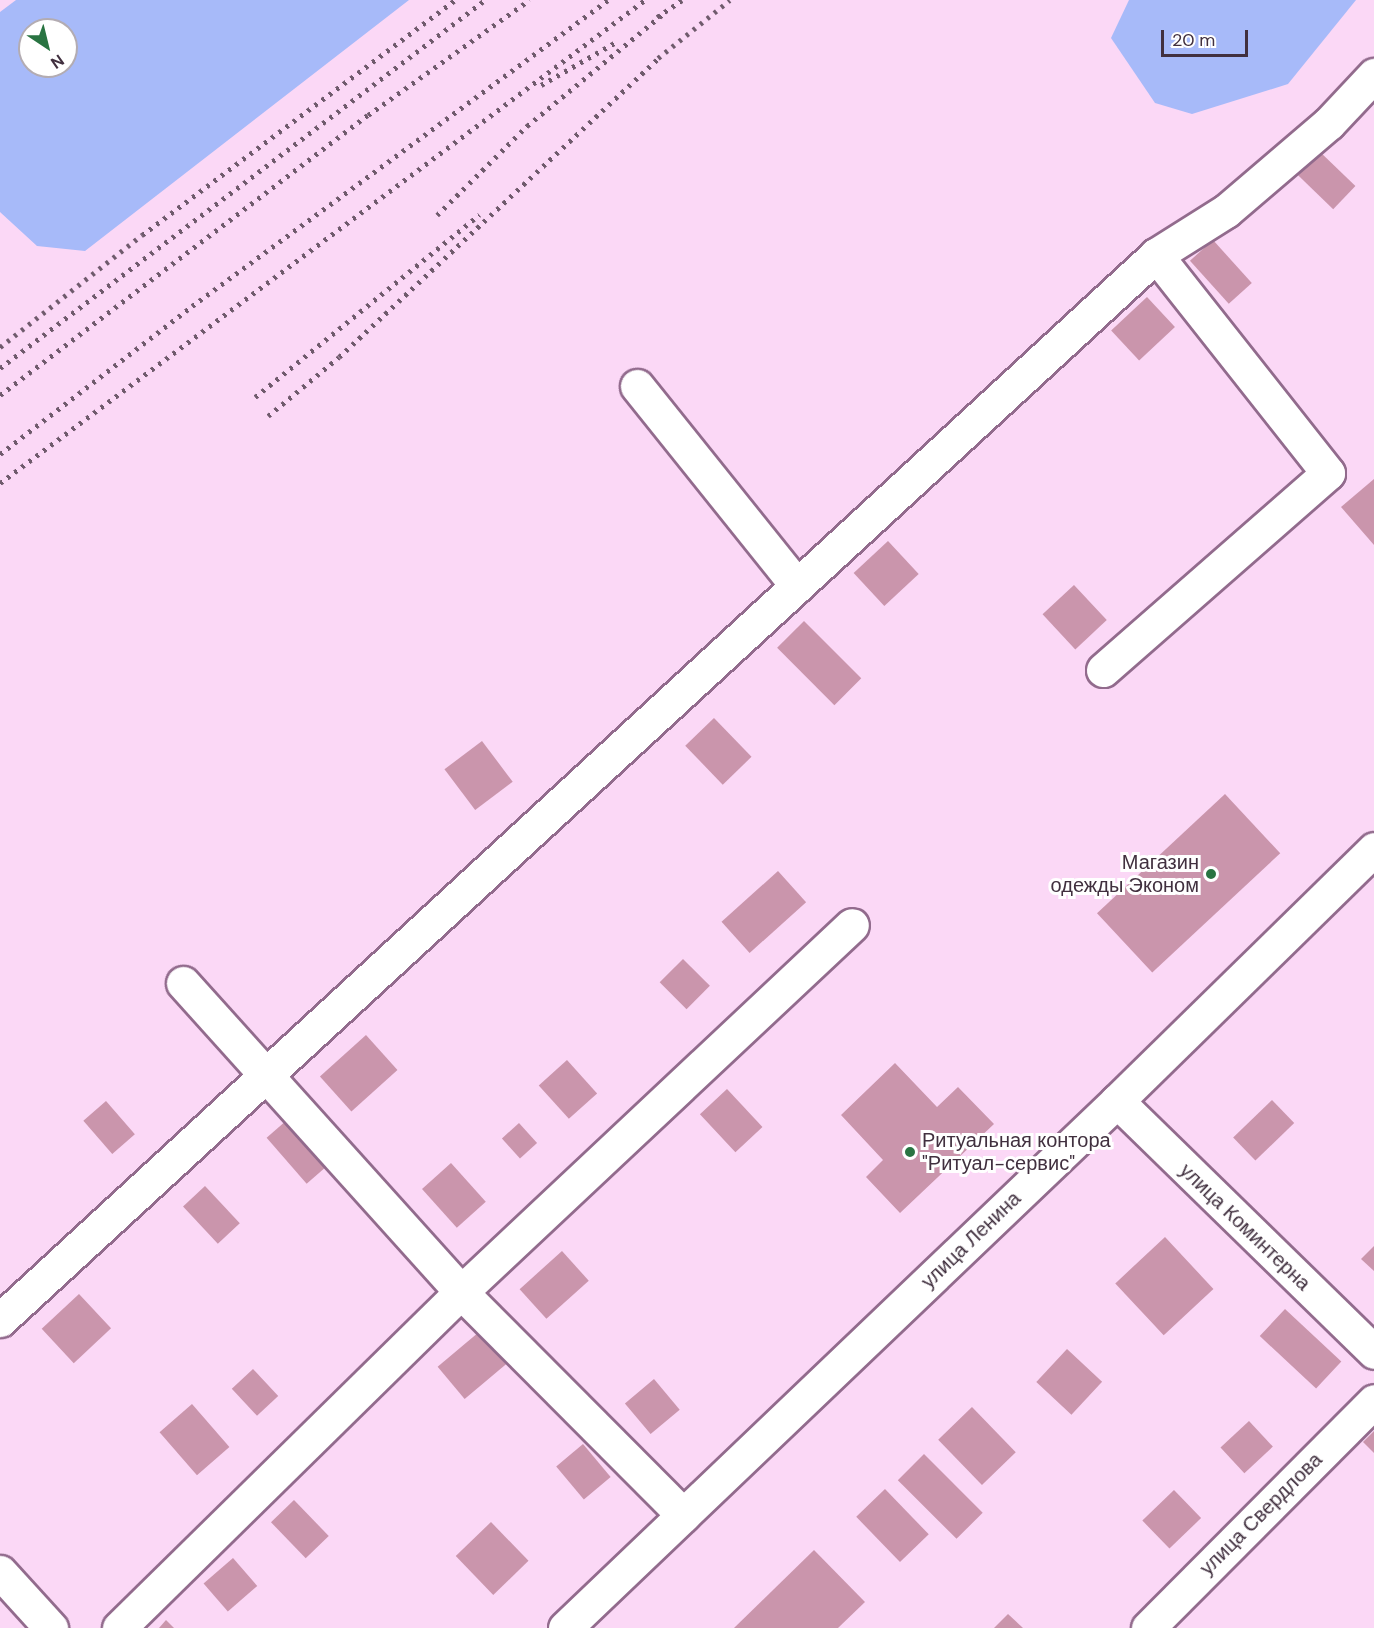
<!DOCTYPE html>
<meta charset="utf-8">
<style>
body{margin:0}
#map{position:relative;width:1374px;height:1628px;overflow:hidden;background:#fbd8f6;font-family:"DM Sans",sans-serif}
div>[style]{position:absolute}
.water>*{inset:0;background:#a7baf9}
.building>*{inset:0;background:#ca95ac;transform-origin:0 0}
.roads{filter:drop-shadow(2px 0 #926b8d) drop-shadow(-2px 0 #926b8d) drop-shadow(0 2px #926b8d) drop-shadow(0 -2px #926b8d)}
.minor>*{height:33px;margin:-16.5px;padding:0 16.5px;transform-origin:16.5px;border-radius:16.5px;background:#fff}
.rail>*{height:4.5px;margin-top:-2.25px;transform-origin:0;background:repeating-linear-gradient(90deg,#6f5a6c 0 3px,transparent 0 9px)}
.dots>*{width:16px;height:16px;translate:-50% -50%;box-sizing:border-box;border:3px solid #fff;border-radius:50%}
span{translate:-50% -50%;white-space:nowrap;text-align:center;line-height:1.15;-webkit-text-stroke:6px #fff;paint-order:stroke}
.poi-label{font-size:20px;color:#41303f}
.right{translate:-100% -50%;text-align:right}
.left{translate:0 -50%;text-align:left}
.street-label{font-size:20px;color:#41303f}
.north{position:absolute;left:18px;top:18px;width:60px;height:60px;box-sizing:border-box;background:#fff;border:2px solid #b3acb2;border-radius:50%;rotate:145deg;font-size:16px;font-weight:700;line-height:24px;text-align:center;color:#41303f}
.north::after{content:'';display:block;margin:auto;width:21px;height:27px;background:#297442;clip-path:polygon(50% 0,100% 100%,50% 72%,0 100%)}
.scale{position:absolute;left:1161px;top:30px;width:87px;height:27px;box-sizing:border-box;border:3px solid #41303f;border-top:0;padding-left:8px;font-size:18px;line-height:21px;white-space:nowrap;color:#41303f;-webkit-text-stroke:4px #fff;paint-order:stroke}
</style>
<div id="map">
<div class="water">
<i style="clip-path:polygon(evenodd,16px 0,409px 0,85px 251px,37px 246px,0 212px,0 12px,16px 0,30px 30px,66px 30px,66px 66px,30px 66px,30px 30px)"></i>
<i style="clip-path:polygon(1129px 0,1356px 0,1288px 84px,1192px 114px,1155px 103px,1111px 38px)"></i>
</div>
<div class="building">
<i style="left:1318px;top:150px;width:52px;height:32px;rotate:44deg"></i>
<i style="left:1213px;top:240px;width:58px;height:31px;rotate:48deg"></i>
<i style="left:1147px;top:297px;width:41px;height:49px;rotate:47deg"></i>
<i style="clip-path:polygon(1374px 479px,1374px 545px,1341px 507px)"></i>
<i style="left:888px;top:541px;width:45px;height:47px;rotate:47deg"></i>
<i style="left:1074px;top:585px;width:48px;height:43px;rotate:47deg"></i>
<i style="left:804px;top:621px;width:81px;height:38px;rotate:45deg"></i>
<i style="left:714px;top:718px;width:54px;height:40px;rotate:46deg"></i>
<i style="left:482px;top:741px;width:51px;height:47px;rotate:53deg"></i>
<i style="left:1225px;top:794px;width:81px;height:175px;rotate:47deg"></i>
<i style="left:778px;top:871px;width:42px;height:76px;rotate:48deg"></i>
<i style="left:683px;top:959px;width:38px;height:33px;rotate:45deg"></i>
<i style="left:366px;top:1035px;width:47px;height:62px;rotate:48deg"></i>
<i style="left:567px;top:1060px;width:45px;height:38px;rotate:48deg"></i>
<i style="clip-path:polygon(895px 1063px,937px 1107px,958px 1087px,994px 1124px,900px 1213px,866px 1177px,883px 1160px,841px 1115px)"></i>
<i style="left:727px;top:1089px;width:52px;height:37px;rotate:47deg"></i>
<i style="left:1272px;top:1100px;width:32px;height:54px;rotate:46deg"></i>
<i style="left:106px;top:1101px;width:44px;height:30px;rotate:49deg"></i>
<i style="left:287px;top:1120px;width:61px;height:27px;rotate:49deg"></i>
<i style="left:519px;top:1123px;width:27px;height:23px;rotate:48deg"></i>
<i style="left:451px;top:1163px;width:52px;height:39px;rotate:48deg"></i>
<i style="left:205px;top:1186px;width:51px;height:30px;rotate:47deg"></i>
<i style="left:1165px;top:1237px;width:71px;height:68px;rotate:47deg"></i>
<i style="clip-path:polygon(1374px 1246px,1374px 1271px,1361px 1259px)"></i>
<i style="left:562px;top:1251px;width:40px;height:57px;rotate:48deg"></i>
<i style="left:79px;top:1294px;width:47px;height:51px;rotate:47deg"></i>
<i style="left:1285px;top:1309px;width:77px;height:37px;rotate:43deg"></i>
<i style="left:479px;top:1332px;width:42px;height:54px;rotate:50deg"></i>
<i style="left:1067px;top:1349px;width:48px;height:45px;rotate:43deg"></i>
<i style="left:253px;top:1369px;width:37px;height:29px;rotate:47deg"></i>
<i style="left:654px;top:1379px;width:40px;height:38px;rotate:50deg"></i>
<i style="left:192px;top:1404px;width:57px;height:43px;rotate:49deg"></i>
<i style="left:972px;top:1407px;width:63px;height:47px;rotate:46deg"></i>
<i style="left:1249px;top:1421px;width:35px;height:39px;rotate:47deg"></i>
<i style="clip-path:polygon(1374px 1431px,1374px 1453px,1363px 1442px)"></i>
<i style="left:583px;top:1444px;width:43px;height:35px;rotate:50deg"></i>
<i style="left:924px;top:1454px;width:83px;height:37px;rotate:45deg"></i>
<i style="left:885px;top:1489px;width:63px;height:40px;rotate:46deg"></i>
<i style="left:1174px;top:1490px;width:39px;height:44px;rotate:46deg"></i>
<i style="left:294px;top:1500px;width:50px;height:32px;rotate:46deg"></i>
<i style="left:491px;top:1522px;width:54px;height:49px;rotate:46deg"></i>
<i style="clip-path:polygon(814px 1550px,865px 1602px,838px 1628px,734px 1628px)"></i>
<i style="left:233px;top:1558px;width:37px;height:39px;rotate:49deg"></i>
<i style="clip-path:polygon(1008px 1614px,1023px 1628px,994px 1628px)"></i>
<i style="clip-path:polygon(166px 1620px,174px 1628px,159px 1628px)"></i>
</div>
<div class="roads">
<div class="minor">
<i style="left:637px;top:386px;width:256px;rotate:51.3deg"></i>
<i style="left:1103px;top:670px;width:299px;rotate:-41.2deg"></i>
<i style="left:1328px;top:473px;width:278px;rotate:-128.3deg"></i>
<i style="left:183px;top:983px;width:416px;rotate:48deg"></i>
<i style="left:461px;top:1292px;width:315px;rotate:45.1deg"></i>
<i style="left:1117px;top:1101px;width:359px;rotate:44.3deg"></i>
<i style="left:0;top:1320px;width:1572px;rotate:-42.65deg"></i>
<i style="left:1156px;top:255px;width:83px;rotate:-32.2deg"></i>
<i style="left:1226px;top:211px;width:135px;rotate:-40.5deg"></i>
<i style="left:1329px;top:123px;width:66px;rotate:-46.8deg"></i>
<i style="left:0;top:1572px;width:76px;rotate:47.7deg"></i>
<i style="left:119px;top:1628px;width:479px;rotate:-44.5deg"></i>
<i style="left:461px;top:1292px;width:536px;rotate:-43.19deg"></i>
<i style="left:565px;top:1628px;width:763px;rotate:-43.67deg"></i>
<i style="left:1117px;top:1101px;width:360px;rotate:-44.4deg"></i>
<i style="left:1148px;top:1628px;width:320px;rotate:-45.1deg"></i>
</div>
</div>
<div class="rail">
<i style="left:657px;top:17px;width:30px;rotate:-34deg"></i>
<i style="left:541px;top:85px;width:86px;rotate:-29.8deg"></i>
<i style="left:437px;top:215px;width:127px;rotate:-44.7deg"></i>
<i style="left:527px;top:126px;width:176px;rotate:-39.5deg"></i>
<i style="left:0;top:347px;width:181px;rotate:-38.3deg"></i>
<i style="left:142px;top:235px;width:391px;rotate:-36.9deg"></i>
<i style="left:0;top:368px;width:609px;rotate:-37.19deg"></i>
<i style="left:0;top:395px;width:462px;rotate:-37.3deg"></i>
<i style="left:368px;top:115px;width:198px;rotate:-35.5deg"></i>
<i style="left:255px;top:397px;width:289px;rotate:-39.1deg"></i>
<i style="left:268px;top:416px;width:92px;rotate:-39.7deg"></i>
<i style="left:339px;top:357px;width:437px;rotate:-43.1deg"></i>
<i style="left:658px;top:58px;width:92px;rotate:-38.9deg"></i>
<i style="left:0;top:454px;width:242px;rotate:-37.6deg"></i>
<i style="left:192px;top:306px;width:516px;rotate:-36.34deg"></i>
<i style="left:0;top:483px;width:806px;rotate:-36.83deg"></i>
</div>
<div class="dots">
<i style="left:1211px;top:874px;background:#297442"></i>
<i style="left:910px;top:1152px;background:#297442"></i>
</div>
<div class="poi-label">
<span class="right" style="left:1199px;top:874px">Магазин<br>одежды Эконом</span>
<span class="left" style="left:922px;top:1152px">Ритуальная контора<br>"Ритуал-сервис"</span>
</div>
<div class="street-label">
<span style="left:1245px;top:1227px;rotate:44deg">улица Коминтерна</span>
<span style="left:971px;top:1240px;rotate:-44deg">улица Ленина</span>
<span style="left:1261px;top:1514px;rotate:-45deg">улица Свердлова</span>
</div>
<div class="north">N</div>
<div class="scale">20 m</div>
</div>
